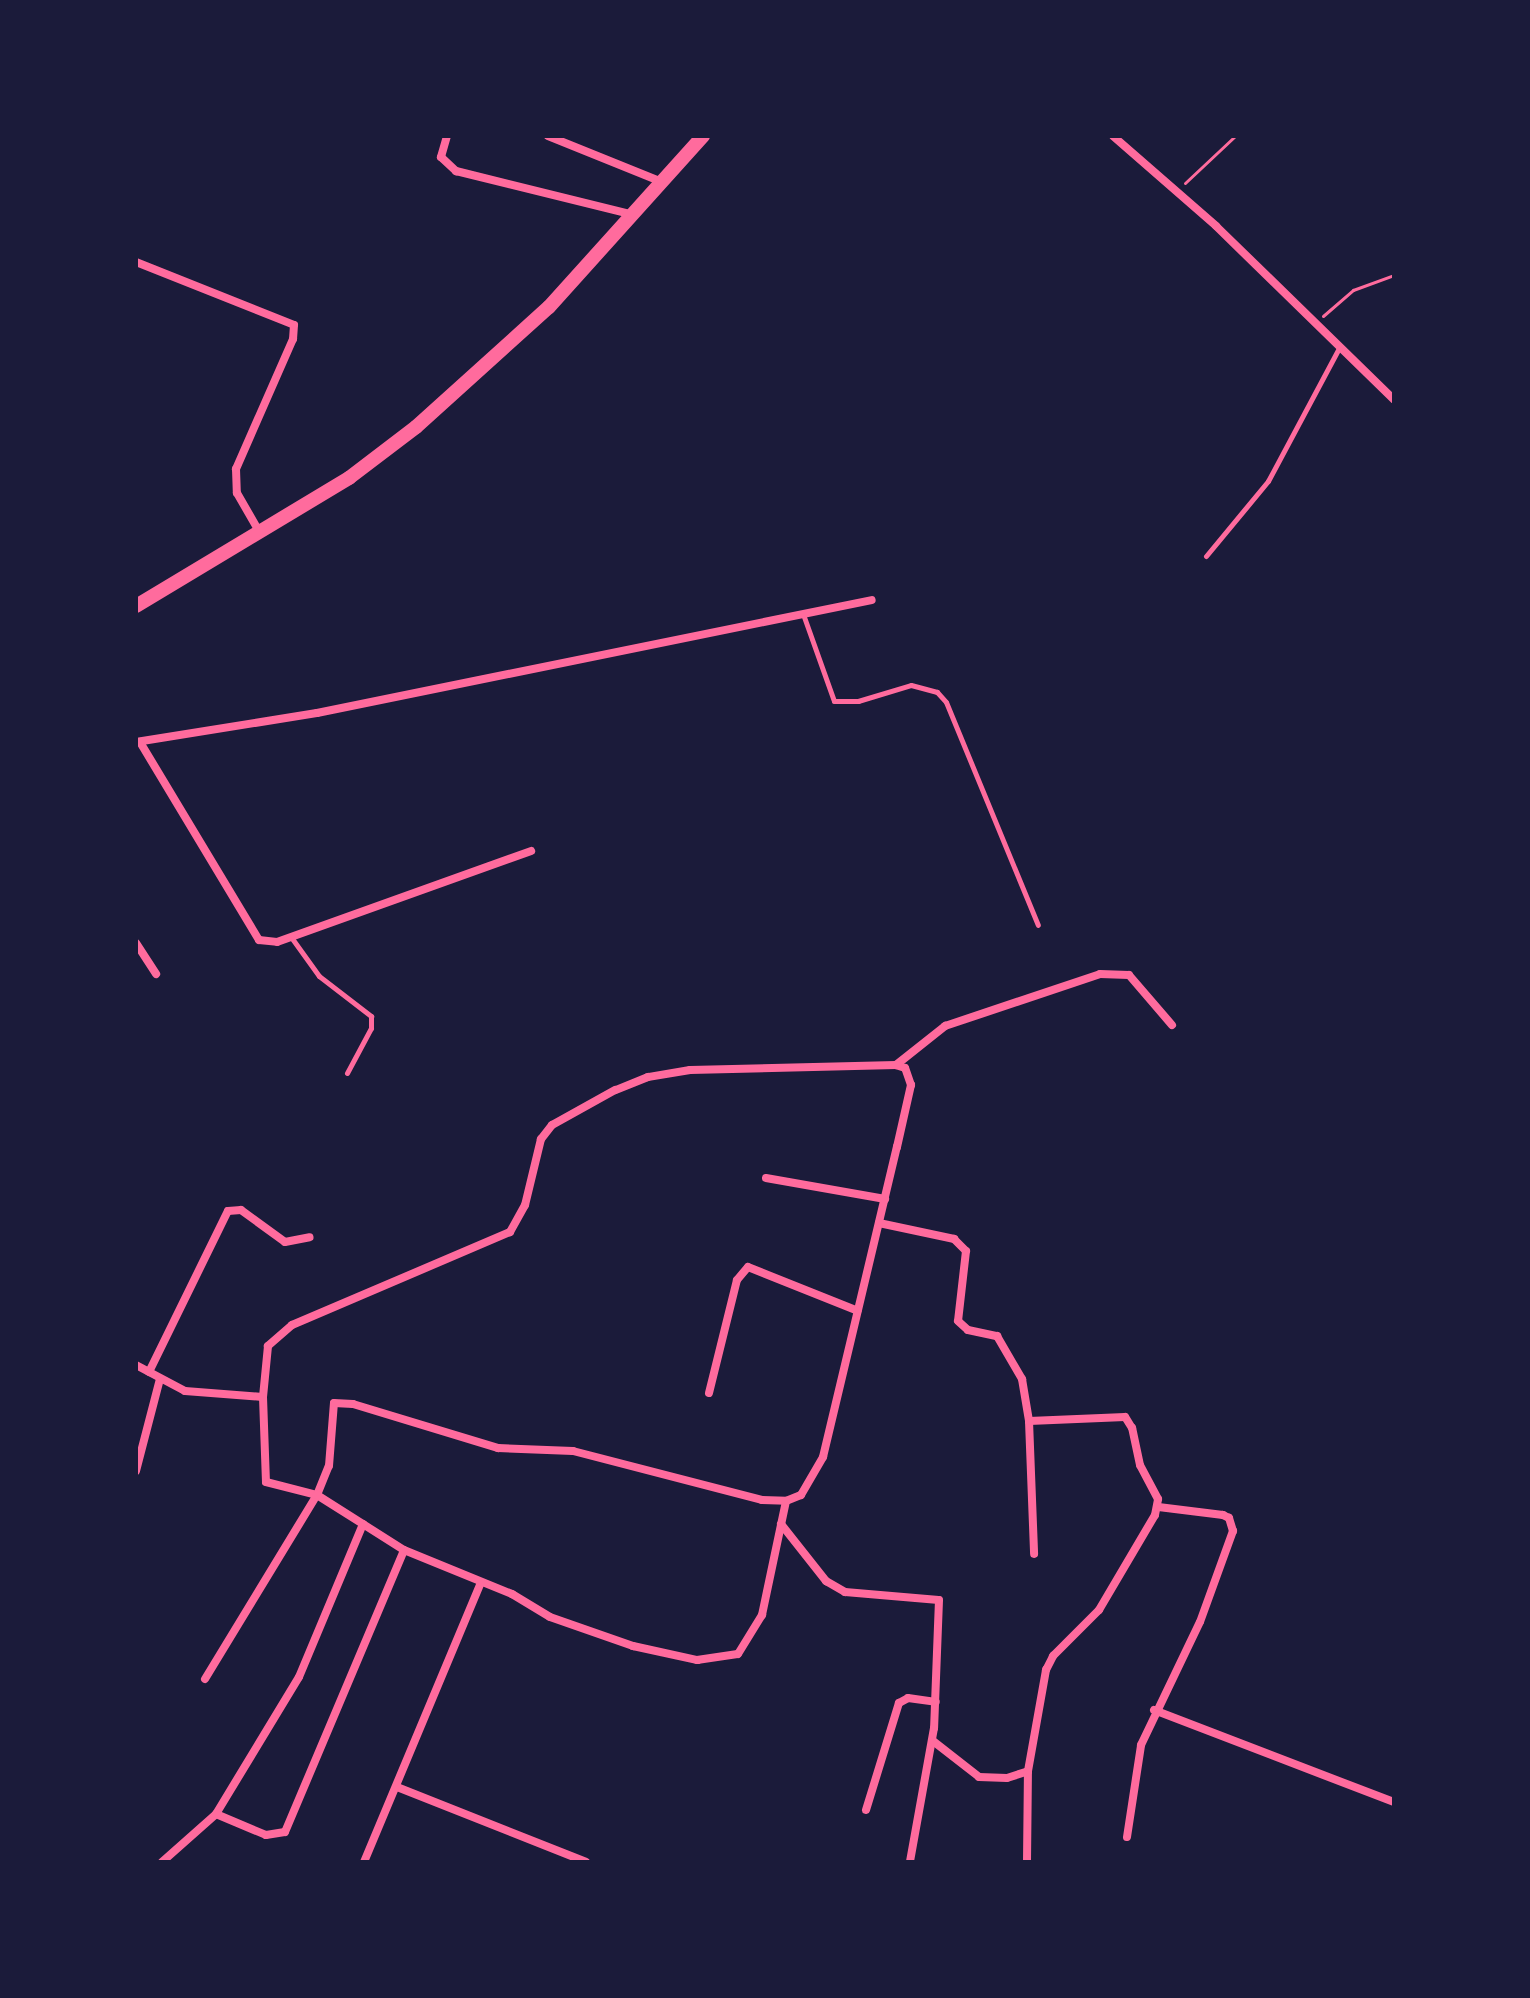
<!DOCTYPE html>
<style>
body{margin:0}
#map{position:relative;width:1530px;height:1998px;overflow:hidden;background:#1b1b3a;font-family:Ubuntu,sans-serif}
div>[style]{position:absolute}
.path>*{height:3px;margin:-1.5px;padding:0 1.5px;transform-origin:1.5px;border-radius:1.5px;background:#ff6b9d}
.service>*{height:5px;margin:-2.5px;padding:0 2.5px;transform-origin:2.5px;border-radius:2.5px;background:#ff6b9d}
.minor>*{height:8px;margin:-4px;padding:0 4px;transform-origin:4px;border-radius:4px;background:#ff6b9d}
.secondary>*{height:14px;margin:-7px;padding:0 7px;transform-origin:7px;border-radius:7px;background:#ff6b9d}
span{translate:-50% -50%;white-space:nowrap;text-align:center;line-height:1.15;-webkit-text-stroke:8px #1b1b3a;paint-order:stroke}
.frame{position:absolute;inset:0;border:138px solid #1b1b3a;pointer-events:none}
</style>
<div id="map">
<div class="path">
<i style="left:1185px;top:183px;width:69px;rotate:-43.2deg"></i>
<i style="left:1323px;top:316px;width:40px;rotate:-41deg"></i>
<i style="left:1353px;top:290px;width:44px;rotate:-20.1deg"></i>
</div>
<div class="service">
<i style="left:1206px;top:556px;width:97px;rotate:-50.4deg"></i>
<i style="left:1268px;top:481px;width:151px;rotate:-61.9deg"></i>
<i style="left:803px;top:614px;width:92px;rotate:70.4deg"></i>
<i style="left:834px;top:701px;width:24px"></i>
<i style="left:858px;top:701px;width:55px;rotate:-16.8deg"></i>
<i style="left:911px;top:685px;width:27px;rotate:15deg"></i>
<i style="left:937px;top:692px;width:13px;rotate:48deg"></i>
<i style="left:946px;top:702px;width:241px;rotate:67.6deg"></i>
<i style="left:291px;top:937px;width:48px;rotate:54.3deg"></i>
<i style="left:319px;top:976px;width:66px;rotate:37.6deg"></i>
<i style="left:371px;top:1016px;width:12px;rotate:90deg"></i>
<i style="left:371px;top:1028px;width:51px;rotate:118.1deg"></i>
</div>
<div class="minor">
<i style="left:447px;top:136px;width:22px;rotate:106deg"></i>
<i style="left:441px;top:157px;width:21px;rotate:43deg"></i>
<i style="left:456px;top:171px;width:183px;rotate:13.9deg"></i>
<i style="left:548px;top:136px;width:123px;rotate:22deg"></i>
<i style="left:1113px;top:136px;width:137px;rotate:41.1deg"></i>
<i style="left:1216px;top:226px;width:249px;rotate:44.3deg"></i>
<i style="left:136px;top:262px;width:170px;rotate:21.7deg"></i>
<i style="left:294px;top:325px;width:14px;rotate:94deg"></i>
<i style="left:293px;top:339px;width:142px;rotate:113.7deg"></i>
<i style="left:236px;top:469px;width:24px;rotate:88deg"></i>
<i style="left:237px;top:493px;width:46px;rotate:60.1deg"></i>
<i style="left:136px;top:742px;width:183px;rotate:-9.1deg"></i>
<i style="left:317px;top:713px;width:566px;rotate:-11.51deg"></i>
<i style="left:140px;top:742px;width:231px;rotate:59deg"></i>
<i style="left:259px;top:940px;width:18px;rotate:6deg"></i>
<i style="left:277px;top:942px;width:270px;rotate:-19.7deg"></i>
<i style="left:136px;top:943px;width:37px;rotate:57deg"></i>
<i style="left:896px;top:1065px;width:63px;rotate:-38.5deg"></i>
<i style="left:945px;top:1026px;width:163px;rotate:-18.5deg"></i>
<i style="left:1100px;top:974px;width:29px;rotate:2deg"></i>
<i style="left:1129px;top:975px;width:66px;rotate:49.3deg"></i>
<i style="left:766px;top:1178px;width:121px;rotate:10deg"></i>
<i style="left:879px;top:1223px;width:77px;rotate:12deg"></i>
<i style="left:954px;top:1239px;width:17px;rotate:45deg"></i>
<i style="left:966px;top:1251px;width:70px;rotate:96.5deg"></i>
<i style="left:958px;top:1321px;width:13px;rotate:42deg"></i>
<i style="left:968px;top:1330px;width:30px;rotate:12deg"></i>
<i style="left:997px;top:1336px;width:50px;rotate:59.8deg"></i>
<i style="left:1022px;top:1379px;width:43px;rotate:80.5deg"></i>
<i style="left:1029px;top:1421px;width:133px;rotate:87.8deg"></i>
<i style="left:136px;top:1365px;width:55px;rotate:28deg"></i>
<i style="left:185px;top:1391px;width:78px;rotate:4.4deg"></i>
<i style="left:149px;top:1372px;width:179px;rotate:-63.9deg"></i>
<i style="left:228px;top:1211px;width:13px;rotate:-4deg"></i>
<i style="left:241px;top:1210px;width:54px;rotate:36deg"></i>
<i style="left:285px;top:1242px;width:25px;rotate:-11deg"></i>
<i style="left:709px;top:1393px;width:116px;rotate:-76.1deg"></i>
<i style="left:737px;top:1280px;width:17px;rotate:-50deg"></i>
<i style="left:748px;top:1267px;width:118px;rotate:21.8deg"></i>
<i style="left:136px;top:1471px;width:95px;rotate:-75.4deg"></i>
<i style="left:781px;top:1524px;width:73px;rotate:51.7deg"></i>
<i style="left:826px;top:1581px;width:22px;rotate:30deg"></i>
<i style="left:845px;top:1592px;width:94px;rotate:4.9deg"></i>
<i style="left:939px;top:1600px;width:128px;rotate:92.2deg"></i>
<i style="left:934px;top:1728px;width:136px;rotate:100.2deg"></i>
<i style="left:205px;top:1679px;width:215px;rotate:-58.7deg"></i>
<i style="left:317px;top:1495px;width:31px;rotate:-68deg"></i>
<i style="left:329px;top:1466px;width:63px;rotate:-85.5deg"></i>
<i style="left:334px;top:1403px;width:19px;rotate:3deg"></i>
<i style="left:353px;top:1404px;width:152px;rotate:16.9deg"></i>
<i style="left:498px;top:1448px;width:75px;rotate:2.3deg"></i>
<i style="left:573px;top:1451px;width:195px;rotate:14.5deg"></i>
<i style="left:762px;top:1500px;width:24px;rotate:2deg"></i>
<i style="left:786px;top:1501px;width:16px;rotate:-22deg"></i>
<i style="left:801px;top:1495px;width:44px;rotate:-59.9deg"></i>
<i style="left:823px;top:1457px;width:319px;rotate:-76.6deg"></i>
<i style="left:897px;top:1147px;width:64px;rotate:-77.3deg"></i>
<i style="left:911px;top:1085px;width:18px;rotate:-109deg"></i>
<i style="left:905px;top:1068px;width:9px;rotate:-162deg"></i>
<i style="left:896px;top:1065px;width:206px;rotate:178.6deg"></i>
<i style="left:690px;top:1070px;width:43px;rotate:170.5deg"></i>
<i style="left:648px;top:1077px;width:35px;rotate:158deg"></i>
<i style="left:615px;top:1090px;width:72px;rotate:150.9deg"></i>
<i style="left:552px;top:1125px;width:18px;rotate:128deg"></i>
<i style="left:541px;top:1139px;width:68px;rotate:103.6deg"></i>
<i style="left:525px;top:1205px;width:31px;rotate:119deg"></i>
<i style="left:510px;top:1232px;width:237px;rotate:156.9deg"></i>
<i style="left:292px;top:1325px;width:32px;rotate:139deg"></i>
<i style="left:268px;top:1346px;width:51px;rotate:95.6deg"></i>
<i style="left:263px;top:1397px;width:85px;rotate:88deg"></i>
<i style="left:266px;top:1482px;width:53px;rotate:14.3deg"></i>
<i style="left:317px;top:1495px;width:103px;rotate:32.3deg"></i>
<i style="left:404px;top:1550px;width:117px;rotate:22.2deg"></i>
<i style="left:512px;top:1594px;width:44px;rotate:31.2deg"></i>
<i style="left:550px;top:1617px;width:88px;rotate:19.3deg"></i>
<i style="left:633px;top:1646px;width:66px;rotate:12.3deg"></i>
<i style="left:697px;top:1660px;width:41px;rotate:-8.3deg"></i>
<i style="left:738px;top:1654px;width:46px;rotate:-58.4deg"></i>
<i style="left:762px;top:1615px;width:116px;rotate:-78.1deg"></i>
<i style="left:1154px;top:1710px;width:257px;rotate:21deg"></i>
<i style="left:933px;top:1741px;width:58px;rotate:38deg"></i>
<i style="left:979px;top:1777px;width:28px;rotate:2deg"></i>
<i style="left:1007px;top:1778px;width:22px;rotate:-18deg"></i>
<i style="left:397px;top:1787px;width:203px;rotate:21.6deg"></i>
<i style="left:866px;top:1810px;width:112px;rotate:-72.9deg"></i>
<i style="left:899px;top:1703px;width:10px;rotate:-29deg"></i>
<i style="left:908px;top:1698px;width:28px;rotate:8deg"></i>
<i style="left:216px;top:1814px;width:160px;rotate:-58.8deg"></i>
<i style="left:299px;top:1677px;width:166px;rotate:-67.3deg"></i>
<i style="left:1127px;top:1837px;width:93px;rotate:-81.3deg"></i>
<i style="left:1141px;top:1745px;width:136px;rotate:-64.4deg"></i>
<i style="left:1200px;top:1622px;width:97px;rotate:-70.1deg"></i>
<i style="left:1233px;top:1531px;width:14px;rotate:-107deg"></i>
<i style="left:1229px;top:1518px;width:7px;rotate:-153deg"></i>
<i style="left:1223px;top:1515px;width:65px;rotate:-173deg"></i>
<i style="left:162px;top:1862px;width:72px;rotate:-41.6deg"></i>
<i style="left:216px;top:1814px;width:54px;rotate:22.8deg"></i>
<i style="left:266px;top:1835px;width:19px;rotate:-9deg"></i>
<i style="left:285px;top:1832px;width:306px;rotate:-67.1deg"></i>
<i style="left:364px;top:1862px;width:303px;rotate:-67.3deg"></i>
<i style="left:1027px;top:1862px;width:91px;rotate:-89.4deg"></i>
<i style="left:1028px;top:1771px;width:103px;rotate:-79.9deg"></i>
<i style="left:1046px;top:1670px;width:16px;rotate:-63deg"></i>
<i style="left:1053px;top:1656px;width:65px;rotate:-45deg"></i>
<i style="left:1099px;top:1610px;width:110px;rotate:-59.5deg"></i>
<i style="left:1155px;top:1515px;width:16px;rotate:-79deg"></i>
<i style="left:1158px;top:1499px;width:38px;rotate:-118deg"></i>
<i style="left:1140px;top:1465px;width:38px;rotate:-102deg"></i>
<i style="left:1132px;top:1428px;width:13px;rotate:-122deg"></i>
<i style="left:1125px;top:1417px;width:96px;rotate:177.6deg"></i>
</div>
<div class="secondary">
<i style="left:136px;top:606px;width:249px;rotate:-31deg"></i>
<i style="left:349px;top:478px;width:84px;rotate:-37.3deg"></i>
<i style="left:416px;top:427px;width:179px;rotate:-42.1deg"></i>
<i style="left:549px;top:307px;width:230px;rotate:-48deg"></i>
</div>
<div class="frame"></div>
</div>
